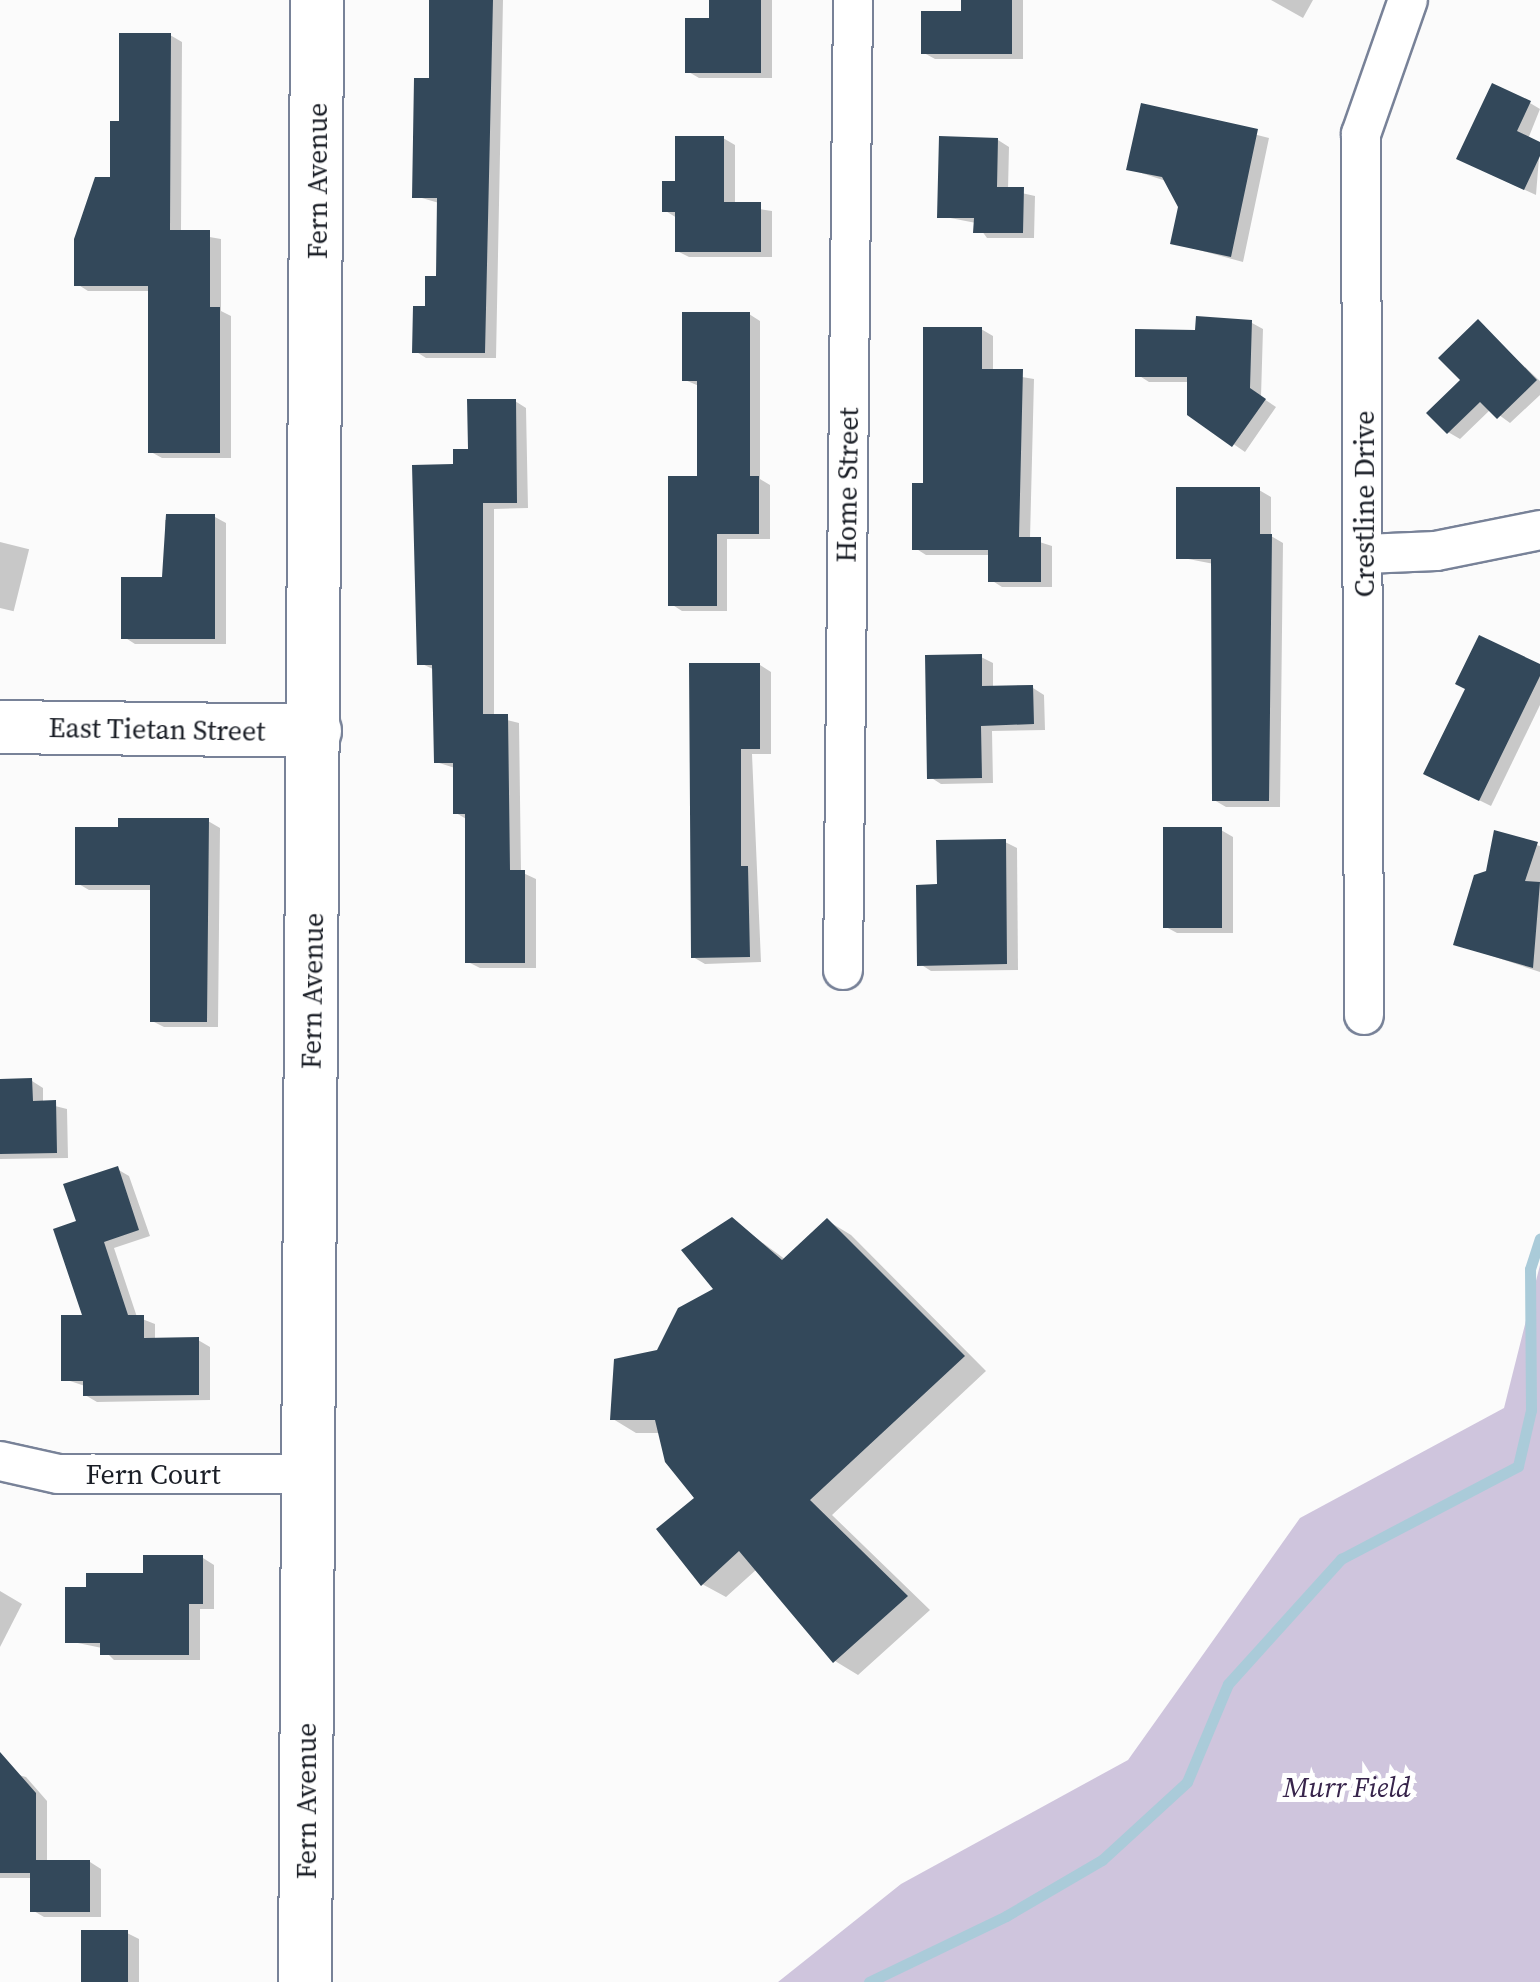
<!DOCTYPE html>
<style>
body{margin:0}
#map{position:relative;width:1540px;height:1982px;overflow:hidden;background:#fbfbfb;font-family:"Source Serif 4",serif}
div>[style]{position:absolute}
.green>*{inset:0;background:#cfc5dd}
.shadow>*{inset:0;background:#0003;transform-origin:0 0}
.stream>*{height:11px;margin:-5.5px;padding:0 5.5px;transform-origin:5.5px;border-radius:5.5px;background:#aacbd9}
.building>*{inset:0;background:#33485a;transform-origin:0 0}
.roads{filter:drop-shadow(2px 0 #788298) drop-shadow(-2px 0 #788298) drop-shadow(0 2px #788298) drop-shadow(0 -2px #788298)}
.street>*{height:38px;margin:-19px;padding:0 19px;transform-origin:19px;border-radius:19px;background:#fff}
.secondary>*{height:52px;margin:-26px;padding:0 26px;transform-origin:26px;border-radius:26px;background:#fff}
span{translate:-50% -50%;white-space:nowrap;text-align:center;line-height:1.15;-webkit-text-stroke:10px #fff;paint-order:stroke}
.street-label{font-size:28px;color:#1a1e26}
.park-label{font-size:28px;color:#37244b;font-style:italic}
</style>
<div id="map">
<div class="green">
<i style="clip-path:polygon(1540px 1265px,1540px 1982px,778px 1982px,901px 1884px,1128px 1760px,1300px 1518px,1504px 1408px)"></i>
</div>
<div class="shadow">
<i style="clip-path:polygon(431px 0,503px 0,496px 358px,426px 358px,415px 351px,439px 278px,439px 203px,415px 196px,431px 81px)"></i>
<i style="clip-path:polygon(711px 0,772px 0,772px 78px,699px 78px,687px 71px,711px 21px)"></i>
<i style="clip-path:polygon(964px 0,1023px 0,1023px 59px,935px 59px,924px 53px,964px 13px)"></i>
<i style="clip-path:polygon(1271px 0,1313px 0,1303px 18px)"></i>
<i style="clip-path:polygon(170px 35px,182px 42px,181px 232px,221px 239px,221px 311px,231px 316px,231px 458px,162px 458px,151px 452px,151px 291px,88px 291px,77px 284px,113px 179px,122px 123px)"></i>
<i style="clip-path:polygon(1530px 103px,1540px 109px,1528px 139px,1540px 145px,1536px 195px,1471px 165px)"></i>
<i style="clip-path:polygon(1143px 106px,1269px 138px,1243px 262px,1173px 243px,1181px 206px,1166px 181px,1129px 169px)"></i>
<i style="clip-path:polygon(723px 138px,735px 145px,735px 205px,772px 211px,772px 257px,689px 257px,677px 251px,677px 218px,664px 210px)"></i>
<i style="clip-path:polygon(998px 140px,1009px 147px,1008px 190px,1035px 196px,1034px 238px,987px 238px,976px 223px,940px 216px)"></i>
<i style="clip-path:polygon(749px 314px,760px 321px,760px 479px,770px 485px,770px 539px,727px 539px,727px 611px,682px 611px,671px 604px,699px 478px,699px 386px,685px 380px)"></i>
<i style="clip-path:polygon(1252px 323px,1263px 329px,1261px 397px,1276px 407px,1245px 452px,1190px 414px,1190px 382px,1149px 382px,1138px 375px,1197px 332px)"></i>
<i style="clip-path:polygon(1478px 323px,1540px 381px,1540px 395px,1510px 423px,1491px 409px,1460px 439px,1448px 432px)"></i>
<i style="clip-path:polygon(981px 329px,993px 336px,993px 372px,1034px 379px,1030px 539px,1052px 546px,1052px 587px,1002px 587px,991px 580px,991px 555px,926px 555px,915px 548px,925px 485px)"></i>
<i style="clip-path:polygon(515px 401px,526px 408px,528px 508px,494px 509px,494px 717px,519px 723px,521px 872px,536px 879px,536px 968px,480px 968px,468px 962px,468px 820px,456px 813px,455px 768px,436px 762px,435px 670px,420px 663px,456px 467px)"></i>
<i style="clip-path:polygon(1259px 490px,1271px 497px,1271px 536px,1283px 543px,1280px 807px,1226px 807px,1214px 800px,1214px 564px,1178px 557px)"></i>
<i style="clip-path:polygon(215px 517px,226px 523px,226px 644px,135px 644px,124px 637px,165px 580px,165px 520px)"></i>
<i style="left:0;top:542px;width:30px;height:64px;rotate:14deg"></i>
<i style="clip-path:polygon(981px 657px,993px 663px,993px 688px,1033px 688px,1044px 695px,1045px 730px,992px 731px,993px 783px,941px 784px,930px 777px)"></i>
<i style="clip-path:polygon(760px 665px,771px 672px,771px 754px,752px 754px,761px 962px,705px 964px,693px 957px)"></i>
<i style="clip-path:polygon(1540px 667px,1540px 705px,1491px 806px,1438px 780px)"></i>
<i style="clip-path:polygon(208px 821px,220px 828px,218px 1027px,164px 1027px,152px 1021px,152px 890px,89px 890px,77px 883px,120px 829px)"></i>
<i style="clip-path:polygon(1221px 830px,1233px 837px,1233px 933px,1177px 933px,1166px 927px)"></i>
<i style="clip-path:polygon(1496px 833px,1540px 846px,1540px 972px,1456px 944px,1488px 873px)"></i>
<i style="clip-path:polygon(1005px 842px,1017px 848px,1018px 970px,931px 971px,920px 964px,939px 886px)"></i>
<i style="clip-path:polygon(32px 1081px,43px 1088px,43px 1103px,67px 1109px,68px 1158px,0 1159px,0 1082px)"></i>
<i style="clip-path:polygon(117px 1169px,129px 1176px,150px 1236px,114px 1248px,137px 1317px,155px 1324px,155px 1340px,198px 1340px,210px 1347px,210px 1400px,97px 1402px,85px 1395px,85px 1386px,64px 1379px,85px 1318px,79px 1223px)"></i>
<i style="clip-path:polygon(732px 1220px,786px 1260px,828px 1221px,851px 1235px,986px 1371px,832px 1515px,930px 1610px,858px 1675px,835px 1661px,757px 1569px,726px 1597px,702px 1584px,698px 1499px,660px 1433px,636px 1433px,613px 1419px,659px 1353px,717px 1290px)"></i>
<i style="clip-path:polygon(203px 1558px,214px 1565px,214px 1609px,200px 1609px,200px 1660px,114px 1660px,102px 1648px,68px 1641px,145px 1575px)"></i>
<i style="clip-path:polygon(0 1591px,22px 1604px,0 1647px)"></i>
<i style="clip-path:polygon(0 1770px,26px 1777px,47px 1801px,47px 1862px,90px 1862px,101px 1869px,101px 1917px,44px 1917px,32px 1910px,32px 1878px,0 1878px)"></i>
<i style="clip-path:polygon(127px 1933px,139px 1939px,139px 1982px,84px 1982px)"></i>
</div>
<div class="stream">
<i style="left:869px;top:1982px;width:152px;rotate:-25.7deg"></i>
<i style="left:1006px;top:1916px;width:111px;rotate:-30.3deg"></i>
<i style="left:1102px;top:1860px;width:115px;rotate:-42.5deg"></i>
<i style="left:1187px;top:1782px;width:106px;rotate:-67.3deg"></i>
<i style="left:1228px;top:1684px;width:169px;rotate:-47.9deg"></i>
<i style="left:1341px;top:1559px;width:200px;rotate:-27.7deg"></i>
<i style="left:1518px;top:1466px;width:57px;rotate:-76.9deg"></i>
<i style="left:1531px;top:1410px;width:141px;rotate:-90.4deg"></i>
<i style="left:1530px;top:1269px;width:32px;rotate:-72deg"></i>
</div>
<div class="building">
<i style="clip-path:polygon(429px 0,493px 0,485px 353px,412px 353px,413px 306px,425px 306px,425px 276px,436px 276px,437px 198px,412px 198px,414px 78px,429px 78px)"></i>
<i style="clip-path:polygon(709px 0,761px 0,761px 73px,685px 73px,685px 18px,709px 18px)"></i>
<i style="clip-path:polygon(961px 0,1012px 0,1012px 54px,921px 54px,921px 11px,961px 11px)"></i>
<i style="clip-path:polygon(119px 33px,171px 33px,170px 230px,210px 230px,210px 307px,220px 307px,220px 453px,148px 453px,148px 286px,74px 286px,74px 239px,95px 177px,110px 177px,110px 121px,119px 121px)"></i>
<i style="clip-path:polygon(1492px 83px,1531px 101px,1517px 131px,1540px 142px,1540px 156px,1524px 190px,1456px 159px)"></i>
<i style="clip-path:polygon(1141px 103px,1258px 129px,1231px 257px,1170px 244px,1178px 207px,1162px 177px,1126px 170px)"></i>
<i style="clip-path:polygon(675px 136px,724px 136px,724px 202px,761px 202px,761px 252px,675px 252px,675px 212px,662px 212px,662px 181px,675px 181px)"></i>
<i style="clip-path:polygon(939px 136px,998px 138px,997px 187px,1024px 187px,1023px 233px,973px 233px,974px 218px,937px 218px)"></i>
<i style="clip-path:polygon(682px 312px,750px 312px,750px 476px,759px 476px,759px 534px,717px 534px,717px 606px,668px 606px,668px 476px,697px 476px,697px 381px,682px 381px)"></i>
<i style="clip-path:polygon(1196px 316px,1252px 320px,1250px 388px,1266px 399px,1232px 447px,1187px 415px,1187px 377px,1135px 377px,1135px 329px,1195px 330px)"></i>
<i style="clip-path:polygon(1478px 319px,1537px 380px,1497px 419px,1480px 402px,1447px 434px,1426px 413px,1460px 380px,1438px 358px)"></i>
<i style="clip-path:polygon(923px 327px,982px 327px,982px 369px,1023px 369px,1019px 537px,1041px 537px,1041px 582px,988px 582px,988px 550px,912px 550px,912px 483px,923px 483px)"></i>
<i style="clip-path:polygon(467px 399px,516px 399px,517px 503px,483px 503px,483px 714px,508px 714px,510px 870px,525px 870px,525px 963px,465px 963px,465px 814px,453px 814px,453px 763px,434px 763px,432px 665px,417px 665px,412px 465px,453px 464px,453px 449px,468px 449px)"></i>
<i style="clip-path:polygon(1176px 487px,1260px 487px,1260px 534px,1272px 534px,1269px 801px,1212px 801px,1211px 559px,1176px 559px)"></i>
<i style="clip-path:polygon(166px 514px,215px 514px,215px 639px,121px 639px,121px 577px,162px 577px)"></i>
<i style="clip-path:polygon(1479px 635px,1540px 664px,1540px 676px,1479px 801px,1423px 774px,1465px 689px,1455px 684px)"></i>
<i style="clip-path:polygon(982px 654px,982px 686px,1033px 685px,1034px 724px,981px 726px,982px 778px,927px 779px,925px 655px)"></i>
<i style="clip-path:polygon(689px 663px,760px 663px,760px 749px,741px 749px,741px 866px,748px 866px,750px 957px,691px 958px)"></i>
<i style="clip-path:polygon(118px 818px,209px 818px,207px 1022px,150px 1022px,150px 885px,75px 885px,75px 827px,118px 827px)"></i>
<i style="left:1163px;top:827px;width:59px;height:101px"></i>
<i style="clip-path:polygon(1494px 830px,1538px 842px,1525px 881px,1540px 882px,1533px 968px,1453px 945px,1474px 875px,1486px 871px)"></i>
<i style="clip-path:polygon(1006px 839px,1007px 964px,917px 966px,916px 885px,937px 884px,936px 840px)"></i>
<i style="clip-path:polygon(32px 1078px,33px 1101px,56px 1100px,57px 1153px,0 1154px,0 1079px)"></i>
<i style="clip-path:polygon(118px 1166px,139px 1230px,104px 1242px,128px 1315px,144px 1315px,144px 1338px,199px 1337px,199px 1395px,83px 1396px,83px 1381px,61px 1381px,61px 1315px,82px 1315px,53px 1229px,76px 1221px,63px 1184px)"></i>
<i style="clip-path:polygon(732px 1217px,782px 1260px,827px 1218px,965px 1356px,810px 1500px,908px 1596px,833px 1663px,739px 1551px,701px 1586px,656px 1529px,694px 1498px,665px 1462px,655px 1420px,610px 1420px,614px 1359px,657px 1350px,678px 1308px,713px 1289px,681px 1250px)"></i>
<i style="clip-path:polygon(143px 1555px,203px 1555px,203px 1604px,189px 1604px,189px 1655px,100px 1655px,100px 1643px,65px 1643px,65px 1587px,86px 1587px,86px 1573px,143px 1573px)"></i>
<i style="clip-path:polygon(0 1752px,36px 1793px,36px 1860px,90px 1860px,90px 1912px,30px 1912px,30px 1873px,0 1873px)"></i>
<i style="left:81px;top:1930px;width:47px;height:52px"></i>
</div>
<div class="roads">
<div class="street">
<i style="left:1365px;top:554px;width:71px;rotate:-2.4deg"></i>
<i style="left:1436px;top:551px;width:106px;rotate:-11.4deg"></i>
<i style="left:843px;top:970px;width:970px;rotate:-89.41deg"></i>
<i style="left:1364px;top:1015px;width:881px;rotate:-90.2deg"></i>
<i style="left:1361px;top:134px;width:142px;rotate:-70.7deg"></i>
<i style="left:0;top:1461px;width:59px;rotate:12.6deg"></i>
<i style="left:58px;top:1474px;width:249px"></i>
</div>
<div class="secondary">
<i style="left:0;top:727px;width:315px;rotate:0.7deg"></i>
<i style="left:305px;top:1982px;width:1982px;rotate:-89.65deg"></i>
</div>
</div>
<div class="street-label">
<span style="left:317px;top:181px;rotate:-90deg">Fern Avenue</span>
<span style="left:847px;top:485px;rotate:-89deg">Home Street</span>
<span style="left:1364px;top:504px;rotate:-90deg">Crestline Drive</span>
<span style="left:157px;top:729px;rotate:1deg">East Tietan Street</span>
<span style="left:312px;top:991px;rotate:-89deg">Fern Avenue</span>
<span style="left:153px;top:1474px">Fern Court</span>
<span style="left:306px;top:1801px;rotate:-90deg">Fern Avenue</span>
</div>
<div class="park-label">
<span style="left:1347px;top:1787px">Murr Field</span>
</div>
</div>
